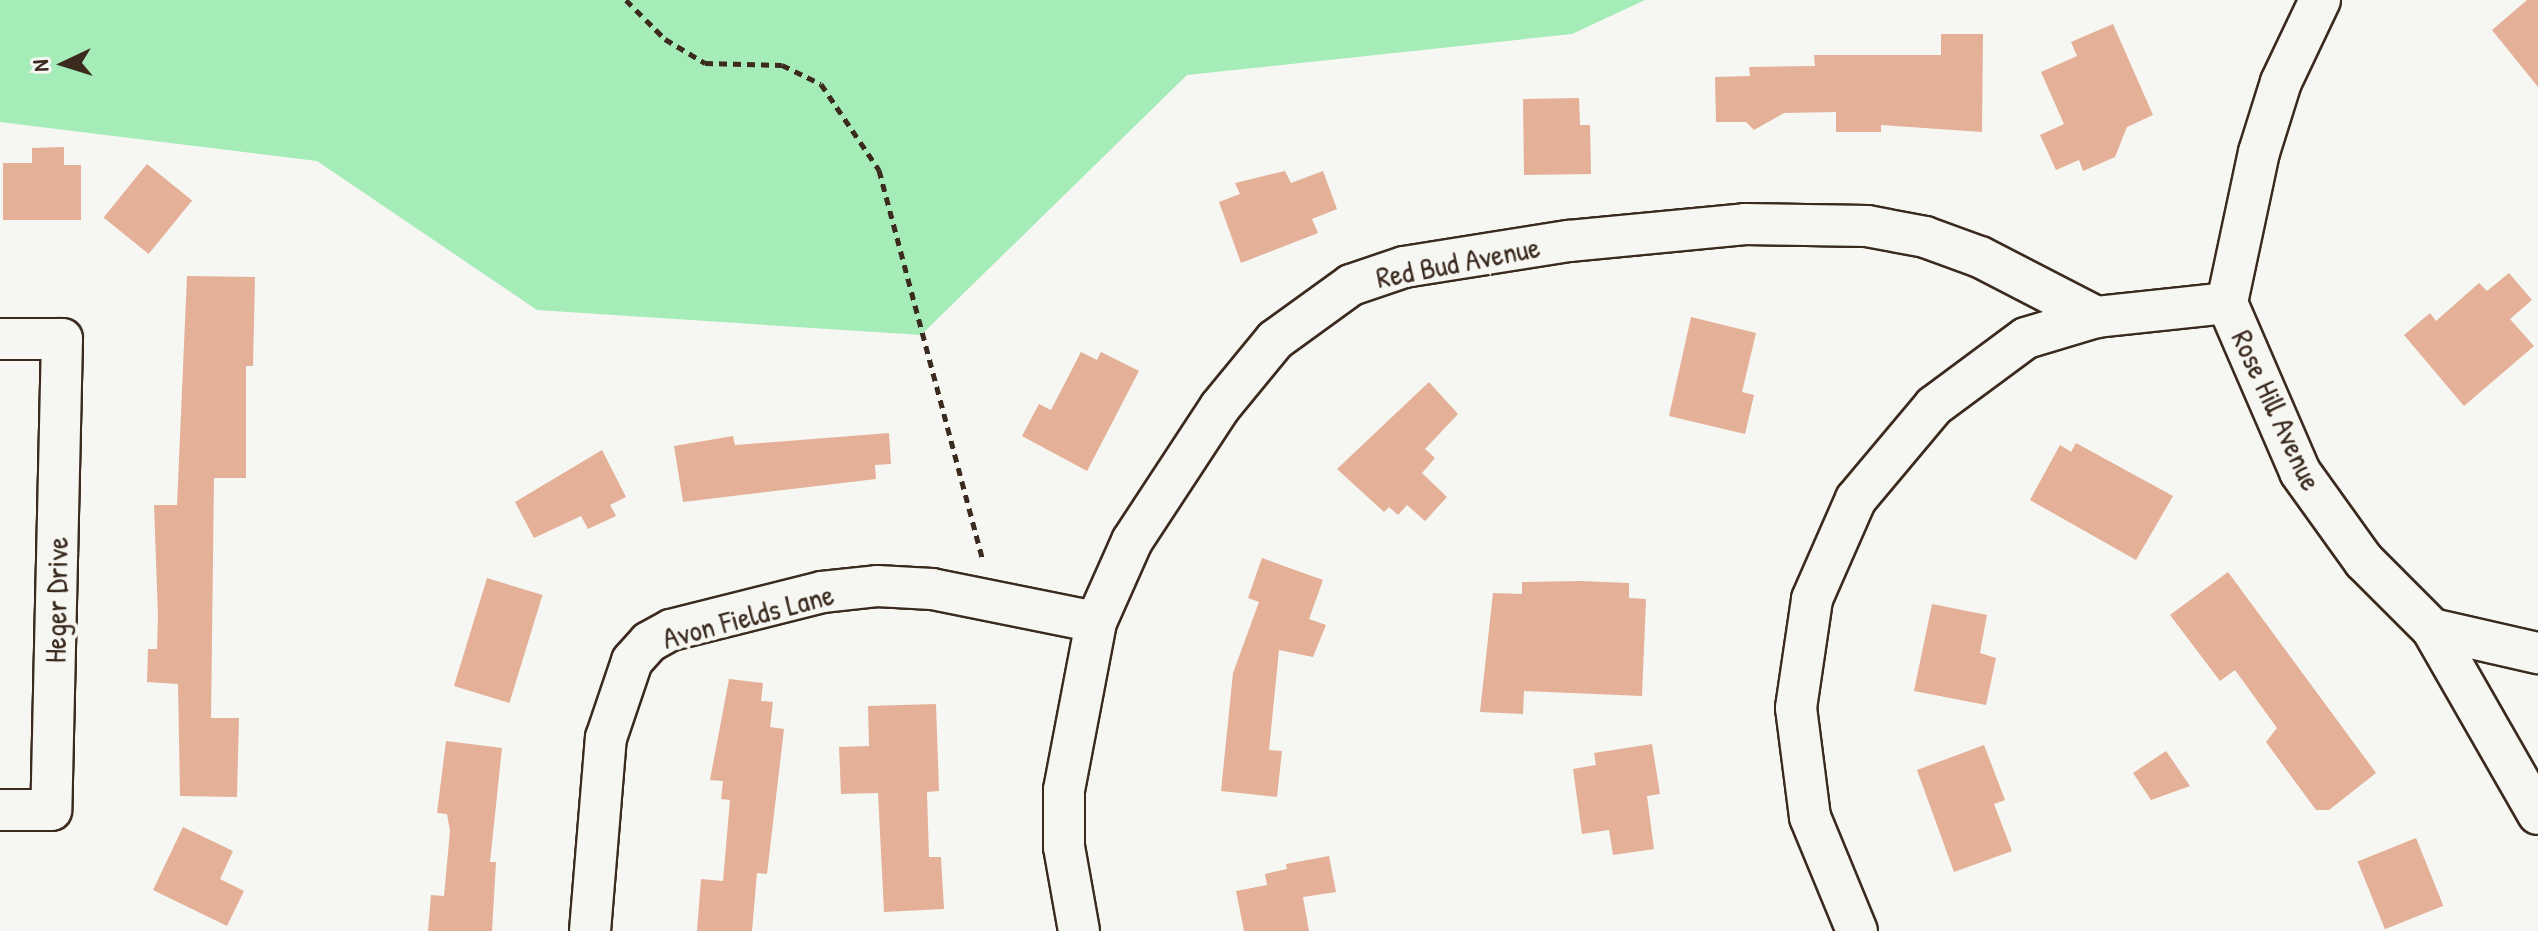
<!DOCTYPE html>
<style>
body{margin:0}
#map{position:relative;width:2538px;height:931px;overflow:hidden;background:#f6f6f2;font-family:"Patrick Hand",sans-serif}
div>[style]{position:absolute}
.green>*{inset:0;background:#a5ecb8}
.building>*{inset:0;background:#e4b097;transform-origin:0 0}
.path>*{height:5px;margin-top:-2.5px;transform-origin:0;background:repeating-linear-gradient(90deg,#3b2a1e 0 8px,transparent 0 14px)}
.roads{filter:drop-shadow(2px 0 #3b2a1e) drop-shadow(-2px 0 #3b2a1e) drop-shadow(0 2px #3b2a1e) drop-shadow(0 -2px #3b2a1e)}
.minor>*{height:40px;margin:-20px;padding:0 20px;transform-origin:20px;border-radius:20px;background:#f6f6f2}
span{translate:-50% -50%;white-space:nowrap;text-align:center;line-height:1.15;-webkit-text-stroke:8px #f6f6f2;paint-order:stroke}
.street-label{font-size:30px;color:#3b2a1e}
.north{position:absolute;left:24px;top:24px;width:80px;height:80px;-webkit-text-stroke:6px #f6f6f2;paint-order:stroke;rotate:266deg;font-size:22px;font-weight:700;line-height:32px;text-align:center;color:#3b2a1e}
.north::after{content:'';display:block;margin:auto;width:28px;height:36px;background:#3b2a1e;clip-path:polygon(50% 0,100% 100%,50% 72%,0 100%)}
</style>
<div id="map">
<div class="green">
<i style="clip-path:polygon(0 0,1645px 0,1572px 34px,1187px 75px,921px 335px,537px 310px,317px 161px,0 122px)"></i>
</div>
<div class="building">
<i style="clip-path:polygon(2527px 0,2538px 0,2538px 87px,2492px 30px)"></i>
<i style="clip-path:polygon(2113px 24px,2153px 115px,2127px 127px,2115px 157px,2083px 171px,2079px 160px,2056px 170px,2040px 135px,2064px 124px,2041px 72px,2077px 56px,2071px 42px)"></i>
<i style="clip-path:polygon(1941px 34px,1983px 34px,1982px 132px,1881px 125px,1881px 132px,1836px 132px,1836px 112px,1784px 113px,1754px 130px,1746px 122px,1716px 122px,1715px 77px,1750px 76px,1749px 67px,1815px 66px,1814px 55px,1941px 55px)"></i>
<i style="clip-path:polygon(1579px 98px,1580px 125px,1590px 125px,1591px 174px,1524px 175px,1523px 99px)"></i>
<i style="clip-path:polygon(64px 147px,64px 165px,81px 165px,81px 220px,3px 220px,3px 163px,32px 163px,32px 148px)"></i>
<i style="left:147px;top:164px;width:58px;height:69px;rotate:39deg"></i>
<i style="clip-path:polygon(1285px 171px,1291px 183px,1323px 171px,1337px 209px,1312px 219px,1318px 233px,1241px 263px,1219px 202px,1240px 194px,1235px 183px)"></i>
<i style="clip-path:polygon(2509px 273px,2532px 300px,2510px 319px,2534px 346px,2464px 406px,2404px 335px,2430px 313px,2436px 321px,2479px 283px,2487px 291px)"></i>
<i style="clip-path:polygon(187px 276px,255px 277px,253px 366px,246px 366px,246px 478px,214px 478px,211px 718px,239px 718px,237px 797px,180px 796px,178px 684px,147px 682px,148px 649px,157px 649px,158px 616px,154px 505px,177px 505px)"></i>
<i style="clip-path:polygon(1691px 317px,1756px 333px,1742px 392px,1754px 395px,1745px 434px,1669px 416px)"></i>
<i style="clip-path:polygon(1081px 352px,1097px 360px,1101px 352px,1139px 371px,1087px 471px,1022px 436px,1039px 404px,1051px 410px)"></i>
<i style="clip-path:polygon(1429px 382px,1458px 414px,1425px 449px,1435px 458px,1422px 473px,1447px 497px,1425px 521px,1407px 505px,1398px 515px,1389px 507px,1384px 512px,1337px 469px)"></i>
<i style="clip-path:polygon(889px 433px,891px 464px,875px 465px,876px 479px,683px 502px,674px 446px,733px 436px,735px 445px)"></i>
<i style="clip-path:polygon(2076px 443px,2173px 496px,2136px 560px,2030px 500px,2060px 445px,2071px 452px)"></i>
<i style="clip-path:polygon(602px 450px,626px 497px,610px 505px,616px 516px,588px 529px,581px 516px,534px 538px,515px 502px)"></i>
<i style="clip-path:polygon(1262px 558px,1323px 580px,1309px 619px,1326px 625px,1313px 657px,1279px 650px,1269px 750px,1282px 751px,1277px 797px,1221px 791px,1233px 673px,1259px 602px,1248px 598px)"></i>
<i style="clip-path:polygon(2228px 572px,2376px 773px,2329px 810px,2316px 810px,2266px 742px,2277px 728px,2235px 670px,2220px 681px,2170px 615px)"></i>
<i style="left:487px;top:578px;width:58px;height:113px;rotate:17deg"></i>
<i style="clip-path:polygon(1581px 581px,1629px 583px,1629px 598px,1646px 599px,1642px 696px,1524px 691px,1523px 714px,1480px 712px,1493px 593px,1522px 594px,1522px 582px)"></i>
<i style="clip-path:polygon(1932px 604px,1987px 615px,1980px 653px,1996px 658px,1986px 705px,1914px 691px)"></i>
<i style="clip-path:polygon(729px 679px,763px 683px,761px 701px,773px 702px,770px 727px,784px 729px,767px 874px,757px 873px,752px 931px,697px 931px,701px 879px,723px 881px,730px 800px,721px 799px,723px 781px,710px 780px)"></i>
<i style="clip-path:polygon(936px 704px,939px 791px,927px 792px,929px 857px,941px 857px,944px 909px,884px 912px,878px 793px,841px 794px,839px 747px,869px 746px,868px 706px)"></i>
<i style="clip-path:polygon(446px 741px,502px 748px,490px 862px,496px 862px,492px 931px,428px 931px,431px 895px,444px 896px,450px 831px,447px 814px,437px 813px)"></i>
<i style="clip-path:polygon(1652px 744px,1660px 794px,1647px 796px,1654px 849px,1613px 855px,1609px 830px,1582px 834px,1573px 769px,1596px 765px,1594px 753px)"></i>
<i style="clip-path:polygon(1984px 745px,2005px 800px,1994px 804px,2012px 851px,1954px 872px,1917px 770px)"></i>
<i style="clip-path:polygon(2166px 751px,2190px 786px,2151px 800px,2133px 773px)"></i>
<i style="clip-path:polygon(183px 827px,233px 851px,220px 879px,244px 891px,227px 926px,153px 890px)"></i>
<i style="left:2416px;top:838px;width:73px;height:63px;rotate:68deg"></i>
<i style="clip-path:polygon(1329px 856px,1336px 892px,1303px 897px,1309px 931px,1244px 931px,1236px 891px,1267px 885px,1265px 874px,1287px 869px,1286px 864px)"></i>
</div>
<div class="path">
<i style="left:626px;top:0;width:55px;rotate:45deg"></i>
<i style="left:665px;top:39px;width:47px;rotate:31deg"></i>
<i style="left:705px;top:63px;width:77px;rotate:1.5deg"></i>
<i style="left:782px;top:65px;width:43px;rotate:26deg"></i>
<i style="left:821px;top:84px;width:104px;rotate:56deg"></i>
<i style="left:879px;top:170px;width:401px;rotate:75.1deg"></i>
</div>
<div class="roads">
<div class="minor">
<i style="left:2320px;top:0;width:91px;rotate:115.4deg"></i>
<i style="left:2281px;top:82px;width:73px;rotate:107.4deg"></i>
<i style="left:2259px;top:152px;width:154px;rotate:102deg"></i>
<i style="left:2227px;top:303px;width:184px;rotate:66.6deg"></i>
<i style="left:2300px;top:472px;width:110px;rotate:54.3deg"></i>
<i style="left:2364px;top:561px;width:96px;rotate:45deg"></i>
<i style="left:2432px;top:629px;width:213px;rotate:60.2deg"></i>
<i style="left:0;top:339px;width:62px"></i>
<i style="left:62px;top:339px;width:471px;rotate:91.3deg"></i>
<i style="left:51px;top:810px;width:51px;rotate:180deg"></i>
<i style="left:2432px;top:629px;width:109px;rotate:12.8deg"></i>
<i style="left:590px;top:931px;width:194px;rotate:-85.3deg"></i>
<i style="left:606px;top:738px;width:81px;rotate:-71.3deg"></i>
<i style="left:632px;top:661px;width:25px;rotate:-48deg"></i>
<i style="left:649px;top:642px;width:25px;rotate:-29deg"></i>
<i style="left:671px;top:630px;width:156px;rotate:-14.1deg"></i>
<i style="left:822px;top:592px;width:55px;rotate:-6.2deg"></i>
<i style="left:877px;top:586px;width:55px;rotate:3.1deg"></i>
<i style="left:932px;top:589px;width:167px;rotate:11.4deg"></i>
<i style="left:1079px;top:931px;width:85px;rotate:-100.1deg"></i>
<i style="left:1064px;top:847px;width:57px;rotate:-90deg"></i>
<i style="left:1064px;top:790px;width:171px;rotate:-79.2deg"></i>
<i style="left:1096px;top:622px;width:89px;rotate:-66deg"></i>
<i style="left:1132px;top:541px;width:160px;rotate:-56.7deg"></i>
<i style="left:1220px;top:407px;width:87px;rotate:-50.6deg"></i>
<i style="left:1275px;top:340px;width:94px;rotate:-35.9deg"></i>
<i style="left:1351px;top:285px;width:56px;rotate:-18.8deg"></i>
<i style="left:1404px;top:267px;width:167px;rotate:-9deg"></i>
<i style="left:1569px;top:241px;width:177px;rotate:-5.5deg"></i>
<i style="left:1745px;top:224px;width:122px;rotate:0.9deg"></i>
<i style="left:1867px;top:226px;width:59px;rotate:10.7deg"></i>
<i style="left:1925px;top:237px;width:59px;rotate:20deg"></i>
<i style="left:1980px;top:257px;width:131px;rotate:27.3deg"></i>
<i style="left:1857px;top:931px;width:123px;rotate:-112.4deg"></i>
<i style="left:1810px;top:817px;width:110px;rotate:-97.3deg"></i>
<i style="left:1796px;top:708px;width:110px;rotate:-81.6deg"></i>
<i style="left:1812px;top:599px;width:109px;rotate:-66.3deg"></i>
<i style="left:1856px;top:499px;width:121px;rotate:-50deg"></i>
<i style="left:1934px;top:406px;width:114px;rotate:-36.5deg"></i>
<i style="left:2026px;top:338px;width:73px;rotate:-16.7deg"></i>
<i style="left:2096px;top:317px;width:132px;rotate:-6.1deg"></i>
</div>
</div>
<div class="street-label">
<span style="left:1458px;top:262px;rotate:-11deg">Red Bud Avenue</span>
<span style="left:2277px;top:410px;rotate:65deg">Rose Hill Avenue</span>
<span style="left:56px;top:600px;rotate:-89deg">Heger Drive</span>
<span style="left:748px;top:616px;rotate:-15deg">Avon Fields Lane</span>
</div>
<div class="north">N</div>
</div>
